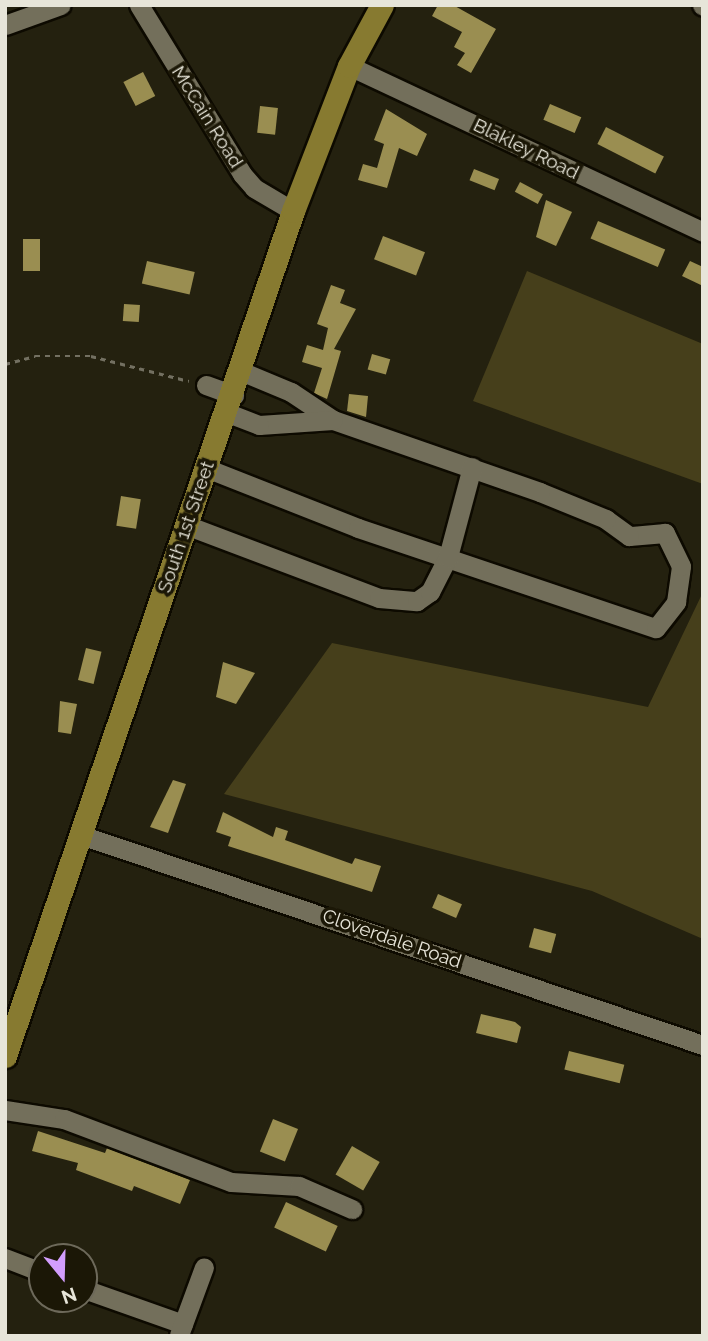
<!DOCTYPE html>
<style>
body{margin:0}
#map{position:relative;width:708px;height:1341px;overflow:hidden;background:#24210f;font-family:Raleway,sans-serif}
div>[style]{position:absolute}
.green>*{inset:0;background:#463f1b}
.building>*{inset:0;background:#9a8e51;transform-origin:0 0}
.path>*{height:2.5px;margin-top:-1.25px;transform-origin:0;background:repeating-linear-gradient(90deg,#737061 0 5px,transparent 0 10px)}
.roads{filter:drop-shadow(2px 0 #0d0a00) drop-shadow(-2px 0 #0d0a00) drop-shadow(0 2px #0d0a00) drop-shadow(0 -2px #0d0a00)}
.minor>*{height:19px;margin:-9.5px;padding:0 9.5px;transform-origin:9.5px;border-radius:9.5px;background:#736f5b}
.major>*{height:23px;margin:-11.5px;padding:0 11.5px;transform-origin:11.5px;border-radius:11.5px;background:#877a30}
span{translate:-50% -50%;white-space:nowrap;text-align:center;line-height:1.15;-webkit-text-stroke:7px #1b1706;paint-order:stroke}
.street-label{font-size:19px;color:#e7e5d9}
.frame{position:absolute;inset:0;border:7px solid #e7e5d9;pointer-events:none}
.north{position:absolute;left:28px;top:1243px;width:70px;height:70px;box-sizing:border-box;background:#1b1706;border:2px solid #6d695a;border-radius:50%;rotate:161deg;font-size:19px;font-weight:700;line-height:28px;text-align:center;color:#e7e5d9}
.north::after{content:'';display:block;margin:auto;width:24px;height:32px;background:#d29dfd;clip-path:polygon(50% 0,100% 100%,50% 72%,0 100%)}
</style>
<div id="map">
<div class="green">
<i style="clip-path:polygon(527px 271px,703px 344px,703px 484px,473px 401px)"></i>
<i style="clip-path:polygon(703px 592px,703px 939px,592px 891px,224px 794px,332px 643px,648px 707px)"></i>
</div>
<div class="building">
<i style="clip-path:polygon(438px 5px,453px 5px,496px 29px,471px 73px,457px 65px,465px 53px,454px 47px,462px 32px,432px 16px)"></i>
<i style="left:143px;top:72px;width:27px;height:22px;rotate:63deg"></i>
<i style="left:550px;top:104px;width:34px;height:17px;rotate:23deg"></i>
<i style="left:260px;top:106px;width:18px;height:27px;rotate:6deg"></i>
<i style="clip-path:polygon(386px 109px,427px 134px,417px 156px,399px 148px,387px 188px,358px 180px,363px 164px,377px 168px,384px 144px,374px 140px)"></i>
<i style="left:606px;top:127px;width:65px;height:19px;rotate:27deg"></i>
<i style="left:474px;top:169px;width:27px;height:12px;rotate:22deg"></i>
<i style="left:520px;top:182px;width:26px;height:11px;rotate:28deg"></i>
<i style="clip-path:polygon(546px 200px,572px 212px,556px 246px,536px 237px)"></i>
<i style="left:598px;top:221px;width:73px;height:19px;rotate:23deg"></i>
<i style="left:383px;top:236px;width:45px;height:25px;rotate:21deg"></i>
<i style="left:23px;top:239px;width:17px;height:32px"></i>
<i style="left:147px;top:261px;width:49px;height:23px;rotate:13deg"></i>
<i style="clip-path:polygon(690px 261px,703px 267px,703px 286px,682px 276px)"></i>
<i style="clip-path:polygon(331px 285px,345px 290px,340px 303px,356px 309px,334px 349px,341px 351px,327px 399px,314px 393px,322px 368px,302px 362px,307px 345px,323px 350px,328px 328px,317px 324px)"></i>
<i style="left:124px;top:304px;width:16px;height:17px;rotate:4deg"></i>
<i style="left:372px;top:354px;width:19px;height:16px;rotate:16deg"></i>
<i style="clip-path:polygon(349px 394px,368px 396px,366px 417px,347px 411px)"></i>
<i style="left:121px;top:496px;width:20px;height:30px;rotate:9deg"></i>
<i style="left:86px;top:648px;width:16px;height:33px;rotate:14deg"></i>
<i style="clip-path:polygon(223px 662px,255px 673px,236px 704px,216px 697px)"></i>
<i style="clip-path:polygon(60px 701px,77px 704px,71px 734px,58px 732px)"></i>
<i style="clip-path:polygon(173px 780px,186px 784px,168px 833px,150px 827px)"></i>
<i style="clip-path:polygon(223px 812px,273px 837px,276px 827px,288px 831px,285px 840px,352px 864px,355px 858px,381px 866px,372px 892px,228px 846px,231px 837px,216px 832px)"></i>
<i style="left:438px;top:894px;width:26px;height:15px;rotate:23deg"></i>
<i style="left:534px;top:928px;width:23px;height:20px;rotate:15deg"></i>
<i style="clip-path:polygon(481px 1014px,515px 1022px,521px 1027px,517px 1043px,476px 1033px)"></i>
<i style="left:569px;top:1051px;width:57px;height:19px;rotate:14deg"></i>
<i style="left:273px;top:1119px;width:27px;height:35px;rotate:22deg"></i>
<i style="clip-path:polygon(38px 1131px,105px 1153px,107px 1148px,190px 1180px,180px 1204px,134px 1186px,132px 1191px,76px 1170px,78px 1163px,32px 1151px)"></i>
<i style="left:352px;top:1146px;width:32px;height:33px;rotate:30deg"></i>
<i style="left:286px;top:1202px;width:57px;height:28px;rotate:25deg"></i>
</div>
<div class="path">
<i style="left:5px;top:364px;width:31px;rotate:-15deg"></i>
<i style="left:35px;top:356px;width:56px"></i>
<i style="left:91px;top:356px;width:101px;rotate:14.3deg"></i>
</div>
<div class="roads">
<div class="minor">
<i style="left:139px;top:5px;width:198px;rotate:58.6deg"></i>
<i style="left:242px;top:174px;width:18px;rotate:49deg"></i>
<i style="left:254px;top:188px;width:45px;rotate:30.5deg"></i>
<i style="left:702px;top:5px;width:1px;rotate:45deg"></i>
<i style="left:5px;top:25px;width:59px;rotate:-19.7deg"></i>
<i style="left:349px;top:66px;width:391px;rotate:25.1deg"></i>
<i style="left:243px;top:372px;width:52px;rotate:22.6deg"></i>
<i style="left:291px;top:392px;width:50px;rotate:33.7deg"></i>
<i style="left:206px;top:385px;width:30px;rotate:20deg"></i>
<i style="left:206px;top:468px;width:163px;rotate:21.5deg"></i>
<i style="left:358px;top:528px;width:314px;rotate:18.6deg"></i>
<i style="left:656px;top:628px;width:33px;rotate:-52deg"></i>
<i style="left:676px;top:602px;width:36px;rotate:-82deg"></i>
<i style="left:681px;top:566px;width:37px;rotate:-116deg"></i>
<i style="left:665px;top:533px;width:36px;rotate:175deg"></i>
<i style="left:629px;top:536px;width:29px;rotate:-144deg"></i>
<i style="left:606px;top:519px;width:71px;rotate:-157.8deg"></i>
<i style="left:540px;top:492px;width:219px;rotate:-160.8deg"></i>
<i style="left:333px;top:420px;width:74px;rotate:176.1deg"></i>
<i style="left:259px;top:425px;width:33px;rotate:-159deg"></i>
<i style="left:186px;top:525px;width:206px;rotate:20.7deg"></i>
<i style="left:379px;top:598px;width:38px;rotate:5deg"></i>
<i style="left:417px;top:601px;width:16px;rotate:-35deg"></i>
<i style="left:430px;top:592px;width:39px;rotate:-63deg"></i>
<i style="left:448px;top:557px;width:93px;rotate:-75.1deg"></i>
<i style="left:81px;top:835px;width:656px;rotate:18.66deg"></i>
<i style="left:5px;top:1110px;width:60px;rotate:8.7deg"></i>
<i style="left:64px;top:1119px;width:178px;rotate:20.7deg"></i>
<i style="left:231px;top:1182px;width:68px;rotate:3.4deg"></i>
<i style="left:299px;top:1186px;width:58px;rotate:23.5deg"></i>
<i style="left:5px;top:1258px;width:40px;rotate:21deg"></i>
<i style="left:84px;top:1289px;width:105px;rotate:19.5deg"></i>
<i style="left:179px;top:1335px;width:72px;rotate:-69.8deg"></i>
</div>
<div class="major">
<i style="left:5px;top:1056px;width:893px;rotate:-71.18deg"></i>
<i style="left:293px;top:211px;width:155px;rotate:-68.9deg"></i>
<i style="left:349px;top:66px;width:69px;rotate:-61.6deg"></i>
</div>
</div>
<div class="street-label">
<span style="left:207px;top:117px;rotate:58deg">McCain Road</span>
<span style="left:526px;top:149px;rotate:26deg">Blakley Road</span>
<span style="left:186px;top:527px;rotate:-71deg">South 1st Street</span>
<span style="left:392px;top:939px;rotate:19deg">Cloverdale Road</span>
</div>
<div class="frame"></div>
<div class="north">N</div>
</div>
